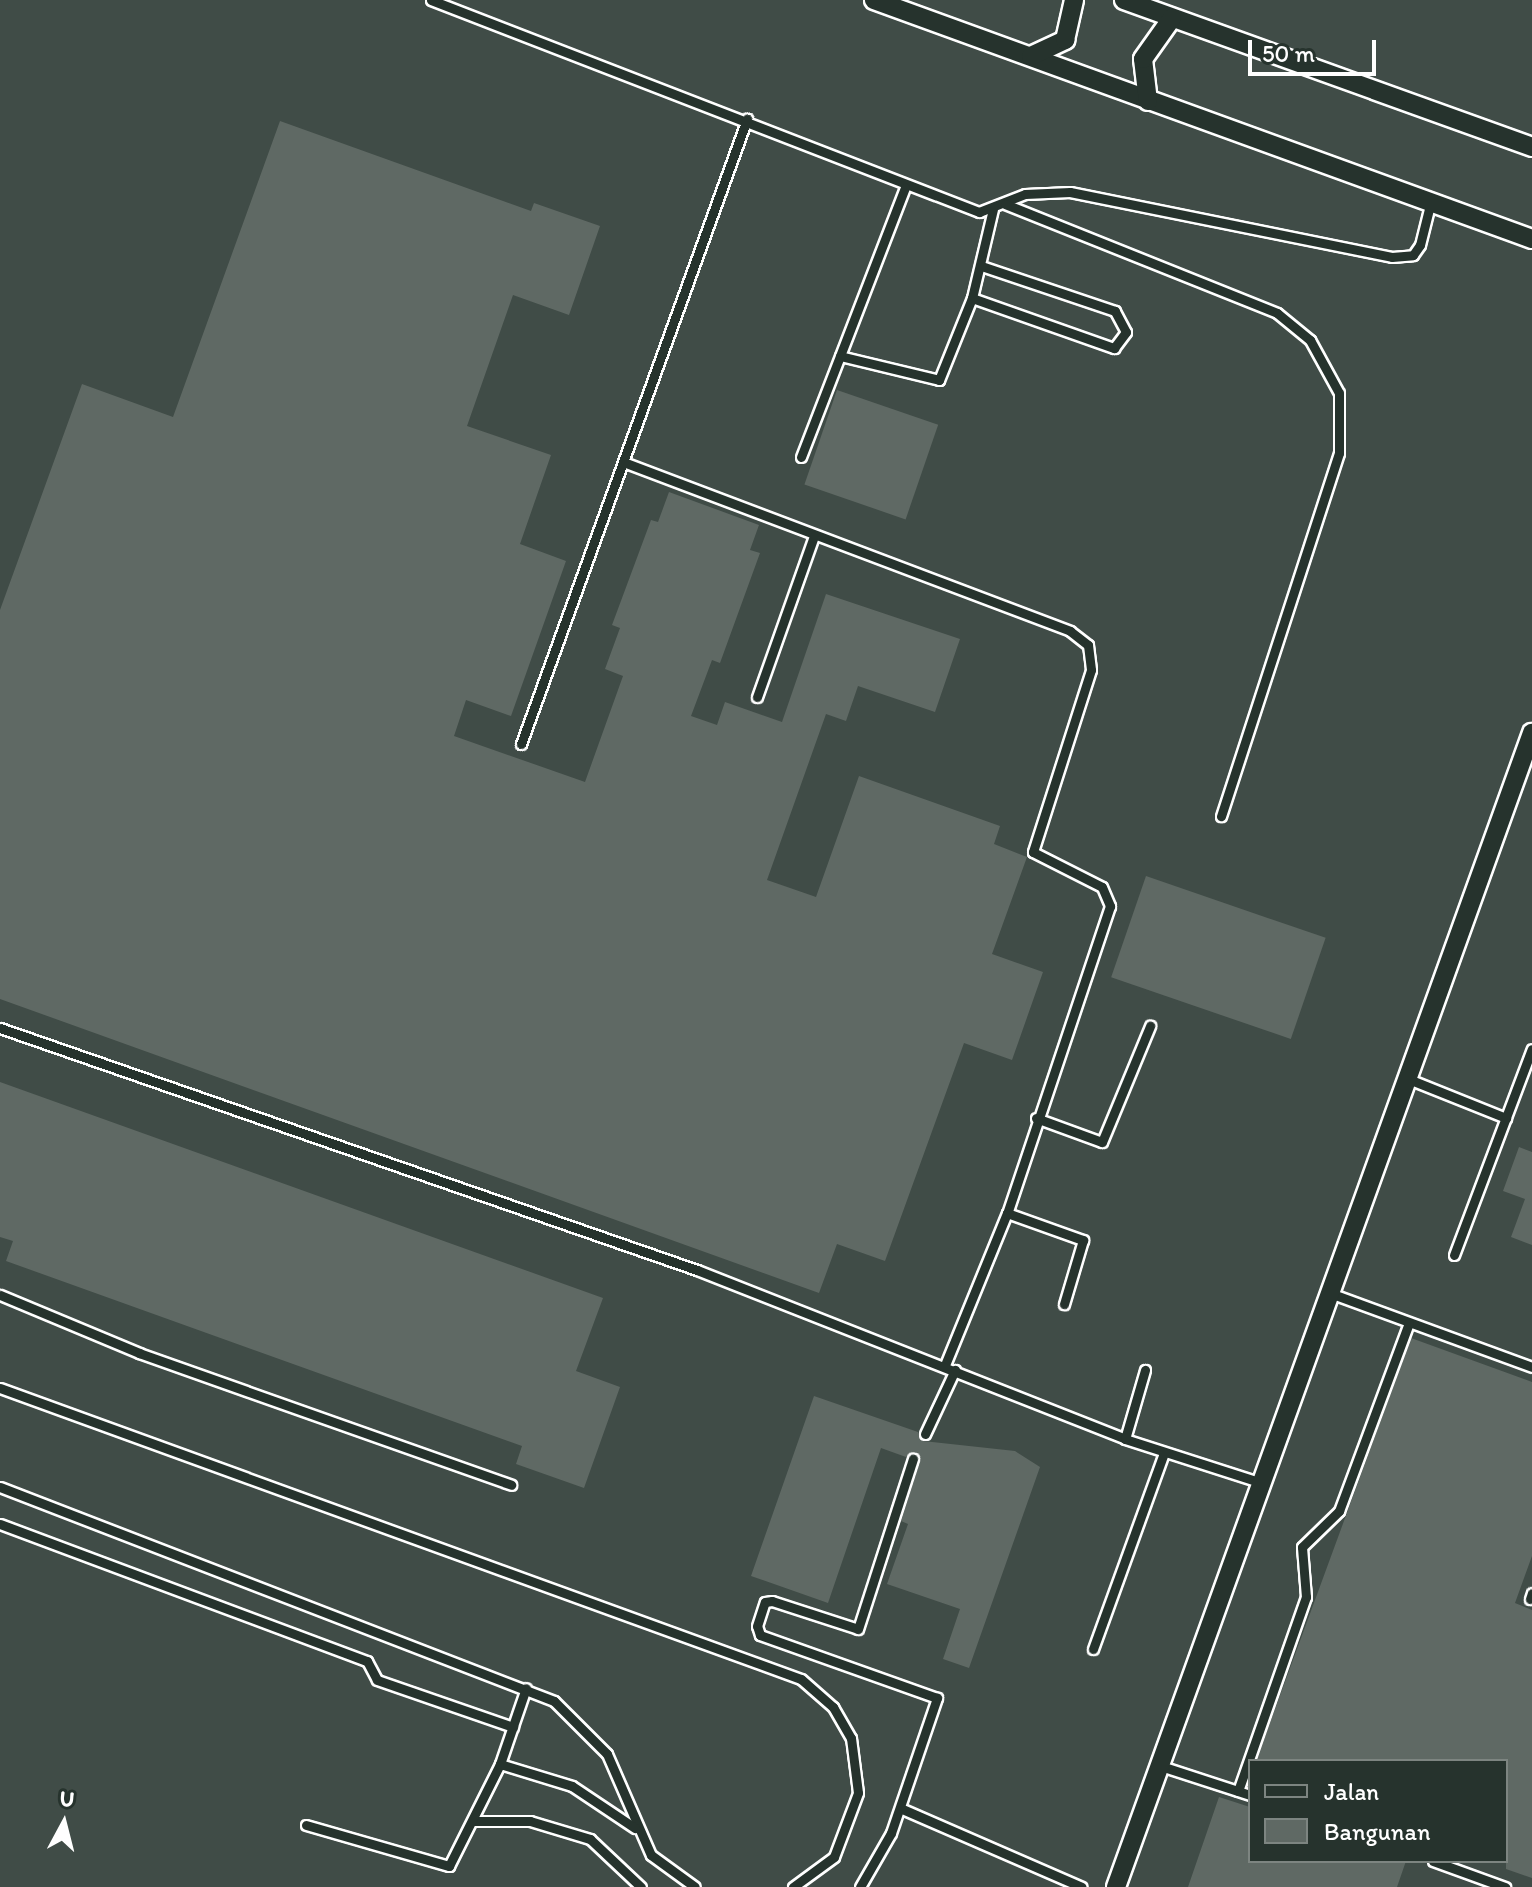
<!DOCTYPE html>
<style>
body{margin:0}
#map{position:relative;width:1532px;height:1887px;overflow:hidden;background:#333f3a;font-family:Itim,sans-serif}
div>[style]{position:absolute}
.built>*{inset:0;background:#404c47}
.building>*{inset:0;background:#5f6964;transform-origin:0 0}
.roads{filter:drop-shadow(2px 0 #fff) drop-shadow(-2px 0 #fff) drop-shadow(0 2px #fff) drop-shadow(0 -2px #fff)}
.lane>*{height:9px;margin:-4.5px;padding:0 4.5px;transform-origin:4.5px;border-radius:4.5px;background:#26332d}
.street>*{height:18px;margin:-9px;padding:0 9px;transform-origin:9px;border-radius:9px;background:#26332d}
span{translate:-50% -50%;white-space:nowrap;text-align:center;line-height:1.15;-webkit-text-stroke:7px #26332d;paint-order:stroke}
.legend{position:absolute;left:1248px;top:1759px;width:260px;height:104px;box-sizing:border-box;background:#26332d;border:2px solid #7d8581;margin:0;padding:10px 14px;list-style:none;font-size:24px;color:#fff}
.legend li{display:flex;align-items:center;gap:16px;height:40px}
.legend b{width:40px;border:2px solid #7d8581}
.north{position:absolute;left:24px;top:1783px;width:80px;height:80px;-webkit-text-stroke:6px #26332d;paint-order:stroke;rotate:7deg;font-size:22px;font-weight:700;line-height:32px;text-align:center;color:#fff}
.north::after{content:'';display:block;margin:auto;width:28px;height:36px;background:#fff;clip-path:polygon(50% 0,100% 100%,50% 72%,0 100%)}
.scale{position:absolute;left:1248px;top:40px;width:128px;height:36px;box-sizing:border-box;border:4px solid #fff;border-top:0;padding-left:10px;font-size:24px;line-height:28px;white-space:nowrap;color:#fff;-webkit-text-stroke:6px #26332d;paint-order:stroke}
</style>
<div id="map">
<div class="built">
<i style="clip-path:polygon(evenodd,0 0,1532px 0,1532px 1887px,0 1887px,0 0,1250px 1761px,1506px 1761px,1506px 1861px,1250px 1861px,1250px 1761px)"></i>
</div>
<div class="building">
<i style="clip-path:polygon(280px 121px,531px 211px,534px 203px,600px 226px,569px 315px,513px 295px,467px 426px,551px 455px,520px 544px,566px 561px,511px 716px,466px 700px,454px 736px,585px 782px,623px 676px,605px 669px,620px 628px,612px 625px,651px 520px,658px 522px,669px 492px,759px 525px,750px 550px,760px 553px,720px 663px,712px 660px,691px 716px,717px 725px,725px 702px,782px 722px,826px 594px,960px 639px,935px 712px,858px 686px,846px 721px,826px 714px,767px 880px,816px 897px,859px 776px,1000px 826px,994px 844px,1027px 857px,992px 954px,1043px 972px,1012px 1060px,964px 1043px,885px 1261px,837px 1244px,819px 1293px,0 999px,0 610px,82px 384px,173px 417px)"></i>
<i style="left:837px;top:390px;width:107px;height:100px;rotate:19deg"></i>
<i style="left:1146px;top:876px;width:190px;height:107px;rotate:19deg"></i>
<i style="clip-path:polygon(0 1082px,603px 1298px,576px 1371px,620px 1387px,584px 1488px,516px 1464px,522px 1446px,6px 1261px,13px 1241px,0 1237px)"></i>
<i style="clip-path:polygon(1519px 1147px,1532px 1152px,1532px 1245px,1511px 1237px,1525px 1199px,1503px 1191px)"></i>
<i style="clip-path:polygon(1411px 1338px,1532px 1382px,1532px 1556px,1515px 1603px,1532px 1610px,1532px 1878px,1506px 1869px,1506px 1761px,1256px 1761px)"></i>
<i style="clip-path:polygon(814px 1396px,918px 1432px,923px 1441px,1015px 1451px,1040px 1467px,969px 1668px,943px 1659px,960px 1609px,887px 1584px,908px 1524px,901px 1521px,920px 1461px,916px 1452px,906px 1457px,881px 1448px,828px 1603px,751px 1576px)"></i>
<i style="clip-path:polygon(1219px 1797px,1250px 1807px,1250px 1861px,1406px 1861px,1397px 1887px,1188px 1887px)"></i>
</div>
<div class="roads">
<div class="lane">
<i style="left:431px;top:0;width:588px;rotate:21.15deg"></i>
<i style="left:979px;top:212px;width:49px;rotate:-21.4deg"></i>
<i style="left:1025px;top:194px;width:45px;rotate:-2.5deg"></i>
<i style="left:1070px;top:192px;width:328px;rotate:11.4deg"></i>
<i style="left:1392px;top:257px;width:21px;rotate:-5deg"></i>
<i style="left:1413px;top:255px;width:12px;rotate:-55deg"></i>
<i style="left:1420px;top:245px;width:45px;rotate:-76deg"></i>
<i style="left:1005px;top:204px;width:293px;rotate:21.8deg"></i>
<i style="left:1277px;top:313px;width:43px;rotate:39.3deg"></i>
<i style="left:1310px;top:340px;width:60px;rotate:61.3deg"></i>
<i style="left:1339px;top:393px;width:60px;rotate:90deg"></i>
<i style="left:1339px;top:453px;width:382px;rotate:108deg"></i>
<i style="left:972px;top:298px;width:151px;rotate:19.4deg"></i>
<i style="left:1114px;top:348px;width:20px;rotate:-53deg"></i>
<i style="left:1126px;top:332px;width:24px;rotate:-118deg"></i>
<i style="left:1115px;top:311px;width:141px;rotate:-161.4deg"></i>
<i style="left:840px;top:356px;width:102px;rotate:13.6deg"></i>
<i style="left:939px;top:380px;width:88px;rotate:-68.1deg"></i>
<i style="left:972px;top:298px;width:91px;rotate:-76.7deg"></i>
<i style="left:801px;top:457px;width:289px;rotate:-68.9deg"></i>
<i style="left:626px;top:463px;width:475px;rotate:20.7deg"></i>
<i style="left:1070px;top:631px;width:23px;rotate:38deg"></i>
<i style="left:1088px;top:645px;width:25px;rotate:83deg"></i>
<i style="left:1091px;top:670px;width:191px;rotate:107.7deg"></i>
<i style="left:1033px;top:852px;width:77px;rotate:26.9deg"></i>
<i style="left:1102px;top:887px;width:21px;rotate:67deg"></i>
<i style="left:1110px;top:906px;width:324px;rotate:108.5deg"></i>
<i style="left:1007px;top:1213px;width:166px;rotate:112.2deg"></i>
<i style="left:757px;top:697px;width:171px;rotate:-70.5deg"></i>
<i style="left:521px;top:744px;width:665px;rotate:-70.12deg"></i>
<i style="left:0;top:1028px;width:738px;rotate:19.15deg"></i>
<i style="left:697px;top:1270px;width:460px;rotate:21.5deg"></i>
<i style="left:1125px;top:1439px;width:144px;rotate:17.8deg"></i>
<i style="left:1406px;top:1078px;width:108px;rotate:21.8deg"></i>
<i style="left:1036px;top:1118px;width:70px;rotate:20deg"></i>
<i style="left:1102px;top:1142px;width:126px;rotate:-67.5deg"></i>
<i style="left:1007px;top:1213px;width:81px;rotate:19.6deg"></i>
<i style="left:1083px;top:1240px;width:67px;rotate:106.5deg"></i>
<i style="left:1454px;top:1255px;width:220px;rotate:-69.3deg"></i>
<i style="left:1330px;top:1293px;width:215px;rotate:20.1deg"></i>
<i style="left:0;top:1295px;width:151px;rotate:22.6deg"></i>
<i style="left:139px;top:1353px;width:395px;rotate:19.5deg"></i>
<i style="left:0;top:1388px;width:852px;rotate:19.97deg"></i>
<i style="left:801px;top:1679px;width:43px;rotate:41.2deg"></i>
<i style="left:833px;top:1707px;width:36px;rotate:60deg"></i>
<i style="left:851px;top:1738px;width:55px;rotate:82.7deg"></i>
<i style="left:858px;top:1793px;width:68px;rotate:110.6deg"></i>
<i style="left:834px;top:1857px;width:51px;rotate:143.8deg"></i>
<i style="left:925px;top:1434px;width:71px;rotate:-64.9deg"></i>
<i style="left:1125px;top:1439px;width:72px;rotate:-73.8deg"></i>
<i style="left:0;top:1487px;width:594px;rotate:21.12deg"></i>
<i style="left:554px;top:1701px;width:75px;rotate:45deg"></i>
<i style="left:607px;top:1754px;width:110px;rotate:66.5deg"></i>
<i style="left:651px;top:1855px;width:54px;rotate:36deg"></i>
<i style="left:0;top:1524px;width:392px;rotate:20.5deg"></i>
<i style="left:367px;top:1661px;width:21px;rotate:62deg"></i>
<i style="left:377px;top:1680px;width:144px;rotate:19.1deg"></i>
<i style="left:1530px;top:1599px;width:6px;rotate:-72deg"></i>
<i style="left:1093px;top:1649px;width:208px;rotate:-70.1deg"></i>
<i style="left:500px;top:1764px;width:75px;rotate:17deg"></i>
<i style="left:572px;top:1786px;width:76px;rotate:33.7deg"></i>
<i style="left:1164px;top:1767px;width:90px;rotate:18deg"></i>
<i style="left:1238px;top:1791px;width:206px;rotate:-70.7deg"></i>
<i style="left:1306px;top:1597px;width:50px;rotate:-94.6deg"></i>
<i style="left:1302px;top:1547px;width:52px;rotate:-44.2deg"></i>
<i style="left:1339px;top:1511px;width:201px;rotate:-69.6deg"></i>
<i style="left:900px;top:1808px;width:198px;rotate:23.5deg"></i>
<i style="left:474px;top:1821px;width:56px"></i>
<i style="left:530px;top:1821px;width:63px;rotate:16.7deg"></i>
<i style="left:590px;top:1839px;width:70px;rotate:43.3deg"></i>
<i style="left:306px;top:1825px;width:149px;rotate:16deg"></i>
<i style="left:449px;top:1866px;width:114px;rotate:-63.4deg"></i>
<i style="left:500px;top:1764px;width:80px;rotate:-71.1deg"></i>
<i style="left:1433px;top:1861px;width:77px;rotate:19.9deg"></i>
<i style="left:860px;top:1887px;width:62px;rotate:-60.1deg"></i>
<i style="left:891px;top:1833px;width:143px;rotate:-71.2deg"></i>
<i style="left:937px;top:1698px;width:188px;rotate:-160.4deg"></i>
<i style="left:760px;top:1635px;width:9px;rotate:-108deg"></i>
<i style="left:757px;top:1626px;width:25px;rotate:-72deg"></i>
<i style="left:765px;top:1602px;width:7px;rotate:-8deg"></i>
<i style="left:772px;top:1601px;width:90px;rotate:18deg"></i>
<i style="left:858px;top:1629px;width:179px;rotate:-72.1deg"></i>
</div>
<div class="street">
<i style="left:874px;top:0;width:700px;rotate:19.96deg"></i>
<i style="left:1124px;top:0;width:434px;rotate:19.8deg"></i>
<i style="left:1031px;top:56px;width:38px;rotate:-25deg"></i>
<i style="left:1065px;top:40px;width:41px;rotate:-77.3deg"></i>
<i style="left:1148px;top:101px;width:42px;rotate:-96.8deg"></i>
<i style="left:1143px;top:59px;width:50px;rotate:-54.7deg"></i>
<i style="left:1116px;top:1887px;width:1227px;rotate:-70.18deg"></i>
</div>
</div>
<ul class="legend">
<li><b style="height:10px;background:#26332d"></b>Jalan</li>
<li><b style="height:22px;background:#5f6964"></b>Bangunan</li>
</ul>
<div class="north">U</div>
<div class="scale">50 m</div>
</div>
